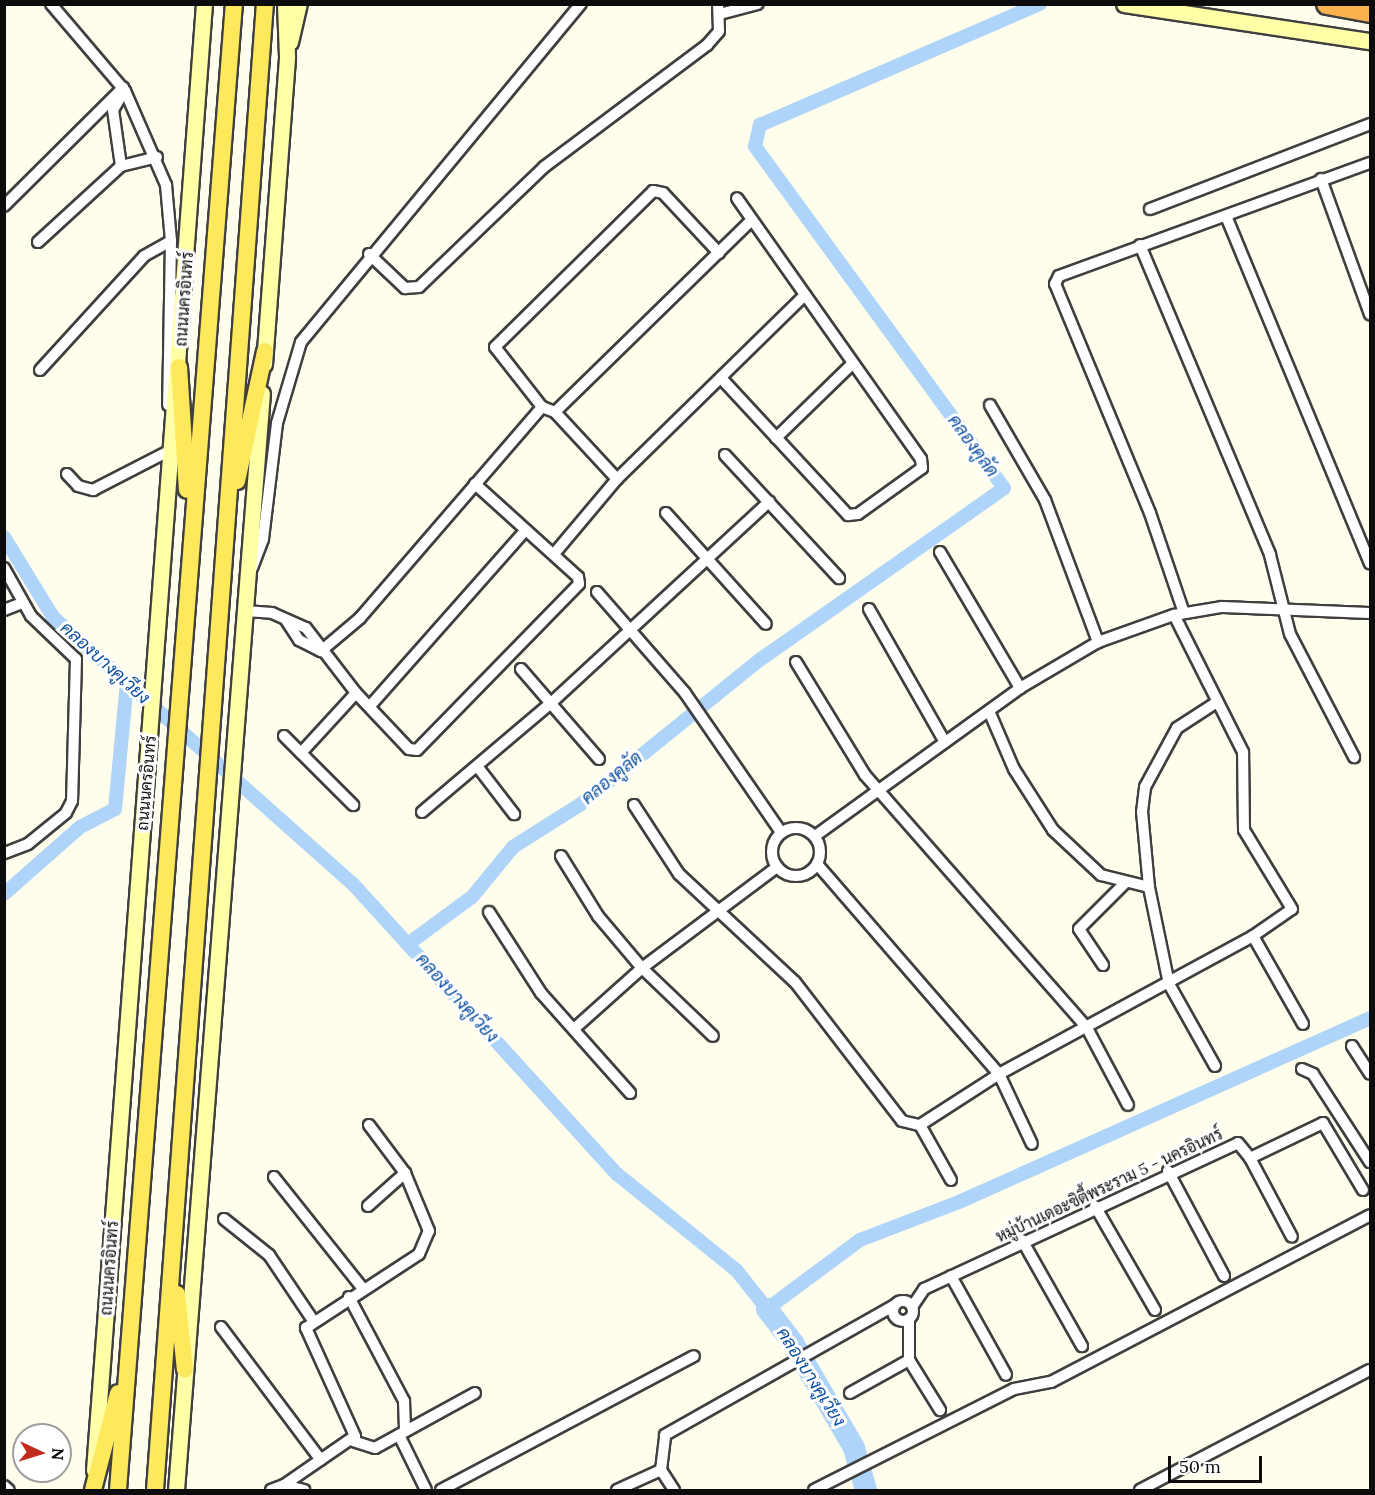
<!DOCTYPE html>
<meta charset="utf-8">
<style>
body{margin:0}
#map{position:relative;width:1375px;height:1495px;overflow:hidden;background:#fffdec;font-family:Lora,Sarabun,serif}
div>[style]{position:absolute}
.canal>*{height:14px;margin:-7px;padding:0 7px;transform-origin:7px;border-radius:7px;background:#aed4f9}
.river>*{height:22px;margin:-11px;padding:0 11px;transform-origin:11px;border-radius:11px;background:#aed4f9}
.roads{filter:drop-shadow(2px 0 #3f3f3f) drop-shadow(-2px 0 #3f3f3f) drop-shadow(0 2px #3f3f3f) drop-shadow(0 -2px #3f3f3f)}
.street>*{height:10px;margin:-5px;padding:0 5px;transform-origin:5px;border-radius:5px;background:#fff}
.street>.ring{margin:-5px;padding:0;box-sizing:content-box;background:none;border:10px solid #fff;border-radius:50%}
.secondary>*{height:15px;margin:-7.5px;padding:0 7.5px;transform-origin:7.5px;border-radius:7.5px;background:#ffffa7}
.primary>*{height:16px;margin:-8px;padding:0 8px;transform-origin:8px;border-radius:8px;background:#fee95d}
.highway>*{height:20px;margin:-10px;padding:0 10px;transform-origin:10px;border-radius:10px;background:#fab14e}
span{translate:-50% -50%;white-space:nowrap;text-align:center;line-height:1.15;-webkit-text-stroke:6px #fff;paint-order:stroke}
.street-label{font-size:16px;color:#0c0c0c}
.water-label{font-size:18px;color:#1152a3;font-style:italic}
.frame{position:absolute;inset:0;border:6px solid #0c0c0c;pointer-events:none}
.north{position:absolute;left:12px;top:1423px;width:60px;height:60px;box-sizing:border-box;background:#fff;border:2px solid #9e9e9e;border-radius:50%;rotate:94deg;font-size:16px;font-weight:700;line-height:24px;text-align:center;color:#0c0c0c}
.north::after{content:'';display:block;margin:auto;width:21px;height:27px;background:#c22a1f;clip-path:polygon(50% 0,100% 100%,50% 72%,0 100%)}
.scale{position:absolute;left:1168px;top:1456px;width:94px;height:27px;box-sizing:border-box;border:3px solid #0c0c0c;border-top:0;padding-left:8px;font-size:18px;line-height:21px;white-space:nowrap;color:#0c0c0c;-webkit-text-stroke:4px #fff;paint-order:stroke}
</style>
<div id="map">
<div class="canal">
<i style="left:4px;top:537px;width:94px;rotate:58.5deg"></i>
<i style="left:53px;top:617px;width:400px;rotate:41.7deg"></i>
<i style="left:352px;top:883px;width:394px;rotate:47.7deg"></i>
<i style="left:617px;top:1174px;width:154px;rotate:38.9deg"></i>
<i style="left:737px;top:1271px;width:48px;rotate:51.7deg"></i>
<i style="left:767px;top:1309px;width:116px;rotate:-36.6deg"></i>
<i style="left:860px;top:1240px;width:106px;rotate:-21deg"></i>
<i style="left:959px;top:1202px;width:450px;rotate:-24.1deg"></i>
<i style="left:4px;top:894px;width:101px;rotate:-41.4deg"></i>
<i style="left:80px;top:827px;width:39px;rotate:-27deg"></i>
<i style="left:115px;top:809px;width:128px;rotate:-84.6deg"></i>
<i style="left:408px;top:944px;width:79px;rotate:-36.3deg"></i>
<i style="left:472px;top:897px;width:65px;rotate:-50.6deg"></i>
<i style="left:513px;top:847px;width:80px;rotate:-32.3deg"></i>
<i style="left:581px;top:804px;width:231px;rotate:-38.9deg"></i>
<i style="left:761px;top:659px;width:297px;rotate:-35.1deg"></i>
<i style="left:1004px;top:488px;width:423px;rotate:-126.1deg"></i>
<i style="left:755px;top:146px;width:22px;rotate:-77deg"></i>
<i style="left:760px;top:125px;width:305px;rotate:-23.4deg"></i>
</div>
<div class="river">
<i style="left:767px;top:1309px;width:43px;rotate:52.6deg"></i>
<i style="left:793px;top:1343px;width:121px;rotate:59.8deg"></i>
<i style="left:854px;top:1448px;width:44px;rotate:74.1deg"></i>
</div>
<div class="roads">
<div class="street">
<i style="left:51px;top:4px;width:114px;rotate:49.6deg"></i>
<i style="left:125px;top:91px;width:103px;rotate:66.4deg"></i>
<i style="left:166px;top:185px;width:56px;rotate:84.9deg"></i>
<i style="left:171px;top:241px;width:164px;rotate:91deg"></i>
<i style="left:720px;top:14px;width:39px;rotate:-15deg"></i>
<i style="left:121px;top:166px;width:57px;rotate:-98.1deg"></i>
<i style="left:113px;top:110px;width:16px;rotate:-60deg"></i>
<i style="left:1321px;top:179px;width:144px;rotate:70.1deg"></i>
<i style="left:4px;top:206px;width:168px;rotate:-44.8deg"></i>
<i style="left:1150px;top:209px;width:236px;rotate:-21.1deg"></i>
<i style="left:1226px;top:216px;width:376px;rotate:67.5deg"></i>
<i style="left:38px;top:242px;width:113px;rotate:-42.5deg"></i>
<i style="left:121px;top:166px;width:37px;rotate:-14deg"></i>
<i style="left:1140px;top:245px;width:336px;rotate:67.2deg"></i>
<i style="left:1270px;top:555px;width:81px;rotate:75.8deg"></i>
<i style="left:1290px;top:634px;width:139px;rotate:62.5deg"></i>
<i style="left:369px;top:254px;width:50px;rotate:43.4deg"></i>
<i style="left:405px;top:288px;width:14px;rotate:-4deg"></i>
<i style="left:419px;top:287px;width:173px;rotate:-43.8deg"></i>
<i style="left:544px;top:167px;width:204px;rotate:-36.8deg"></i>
<i style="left:707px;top:45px;width:18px;rotate:-49deg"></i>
<i style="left:719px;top:31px;width:27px;rotate:-92deg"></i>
<i style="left:40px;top:370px;width:154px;rotate:-47.6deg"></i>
<i style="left:144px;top:256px;width:31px;rotate:-29deg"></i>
<i style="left:721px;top:378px;width:187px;rotate:47.2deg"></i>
<i style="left:848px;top:515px;width:10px;rotate:-6deg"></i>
<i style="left:858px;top:514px;width:79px;rotate:-35.7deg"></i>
<i style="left:922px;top:468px;width:9px;rotate:-96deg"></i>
<i style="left:921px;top:459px;width:319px;rotate:-125.2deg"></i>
<i style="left:990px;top:405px;width:110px;rotate:59.9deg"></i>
<i style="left:1045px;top:500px;width:152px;rotate:69.5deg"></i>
<i style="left:555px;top:412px;width:275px;rotate:-44.3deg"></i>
<i style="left:776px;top:438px;width:107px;rotate:-44.2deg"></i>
<i style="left:725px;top:455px;width:168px;rotate:47.2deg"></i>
<i style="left:67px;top:474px;width:16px;rotate:47deg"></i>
<i style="left:78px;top:486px;width:16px;rotate:15deg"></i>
<i style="left:93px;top:490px;width:85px;rotate:-27.2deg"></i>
<i style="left:617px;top:479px;width:91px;rotate:-132.8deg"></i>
<i style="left:555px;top:412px;width:14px;rotate:-159deg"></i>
<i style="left:542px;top:407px;width:76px;rotate:-128.1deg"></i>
<i style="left:495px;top:347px;width:222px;rotate:-44.6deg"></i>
<i style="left:653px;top:191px;width:10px;rotate:11deg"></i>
<i style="left:663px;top:193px;width:82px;rotate:47deg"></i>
<i style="left:666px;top:513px;width:149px;rotate:48deg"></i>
<i style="left:940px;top:552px;width:158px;rotate:59.5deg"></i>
<i style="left:554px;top:554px;width:98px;rotate:-50deg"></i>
<i style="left:617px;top:479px;width:263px;rotate:-44.4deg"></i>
<i style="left:4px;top:568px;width:55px;rotate:60.6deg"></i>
<i style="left:31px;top:616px;width:62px;rotate:43.7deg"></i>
<i style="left:76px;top:659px;width:142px;rotate:91.6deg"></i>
<i style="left:72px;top:801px;width:13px;rotate:117deg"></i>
<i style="left:66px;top:813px;width:49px;rotate:140.8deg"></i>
<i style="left:28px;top:844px;width:26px;rotate:159deg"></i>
<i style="left:252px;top:568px;width:31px;rotate:-69deg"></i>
<i style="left:263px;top:539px;width:117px;rotate:-83.1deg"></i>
<i style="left:277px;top:423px;width:84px;rotate:-73.5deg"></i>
<i style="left:301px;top:342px;width:439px;rotate:-50.4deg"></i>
<i style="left:597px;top:592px;width:134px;rotate:48.9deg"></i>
<i style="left:685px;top:693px;width:169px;rotate:55.4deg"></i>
<i style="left:869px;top:609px;width:153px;rotate:60.3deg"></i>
<i style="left:4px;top:610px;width:19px;rotate:-21deg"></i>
<i style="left:245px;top:611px;width:27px;rotate:4deg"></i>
<i style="left:272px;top:613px;width:37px;rotate:24deg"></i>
<i style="left:306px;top:628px;width:82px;rotate:52.4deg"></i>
<i style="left:356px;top:693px;width:77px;rotate:46.6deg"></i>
<i style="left:409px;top:749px;width:8px;rotate:7deg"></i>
<i style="left:417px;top:750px;width:232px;rotate:-45.7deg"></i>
<i style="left:579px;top:584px;width:7px;rotate:-98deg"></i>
<i style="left:578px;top:577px;width:139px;rotate:-137.9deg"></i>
<i style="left:1184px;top:613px;width:106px;rotate:-108.8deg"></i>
<i style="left:1150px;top:513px;width:248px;rotate:-112.5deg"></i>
<i style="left:1055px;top:284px;width:9px;rotate:-63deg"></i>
<i style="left:1059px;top:276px;width:331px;rotate:-20deg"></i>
<i style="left:286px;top:620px;width:24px;rotate:57deg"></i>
<i style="left:299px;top:640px;width:25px;rotate:27deg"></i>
<i style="left:321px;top:651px;width:51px;rotate:-40.2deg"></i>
<i style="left:360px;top:618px;width:279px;rotate:-49.2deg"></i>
<i style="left:796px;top:662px;width:132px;rotate:58.6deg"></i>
<i style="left:865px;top:775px;width:337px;rotate:48.7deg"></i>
<i style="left:1087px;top:1028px;width:87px;rotate:62deg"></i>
<i style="left:521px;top:669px;width:119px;rotate:49.1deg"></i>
<i style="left:370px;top:706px;width:234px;rotate:-48.5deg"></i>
<i style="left:989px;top:711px;width:63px;rotate:66.7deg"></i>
<i style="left:1014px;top:769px;width:72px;rotate:57.4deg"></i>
<i style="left:1053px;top:830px;width:66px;rotate:43.2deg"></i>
<i style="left:1101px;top:875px;width:49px;rotate:14deg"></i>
<i style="left:284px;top:736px;width:98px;rotate:45deg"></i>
<i style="left:301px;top:753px;width:81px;rotate:-47.5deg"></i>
<i style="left:477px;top:766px;width:61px;rotate:52.4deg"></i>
<i style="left:634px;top:805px;width:82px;rotate:56.9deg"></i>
<i style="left:679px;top:874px;width:158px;rotate:43deg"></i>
<i style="left:795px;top:982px;width:175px;rotate:52.4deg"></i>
<i style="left:902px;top:1121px;width:18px;rotate:13deg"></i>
<i style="left:920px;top:1125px;width:94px;rotate:-32.8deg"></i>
<i style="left:999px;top:1074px;width:289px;rotate:-28.5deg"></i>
<i style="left:1253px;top:936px;width:47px;rotate:-34.7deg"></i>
<i style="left:1292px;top:909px;width:92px;rotate:-121.3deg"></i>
<i style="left:1244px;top:830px;width:78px;rotate:-90.7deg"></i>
<i style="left:1243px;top:752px;width:153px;rotate:-116.7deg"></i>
<i style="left:422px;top:812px;width:169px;rotate:-40.2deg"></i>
<i style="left:551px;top:703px;width:297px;rotate:-42.7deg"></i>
<i class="ring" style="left:772px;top:828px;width:38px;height:38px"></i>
<i style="left:815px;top:836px;width:253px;rotate:-35.8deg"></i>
<i style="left:1020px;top:688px;width:91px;rotate:-30.5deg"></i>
<i style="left:1098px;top:642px;width:81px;rotate:-19.6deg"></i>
<i style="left:1174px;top:615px;width:49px;rotate:-9.5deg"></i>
<i style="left:1222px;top:607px;width:148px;rotate:2.3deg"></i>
<i style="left:561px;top:856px;width:70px;rotate:58.3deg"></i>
<i style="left:598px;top:916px;width:68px;rotate:49.8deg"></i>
<i style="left:642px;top:968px;width:98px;rotate:43.8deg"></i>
<i style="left:817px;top:864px;width:278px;rotate:49.1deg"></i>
<i style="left:999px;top:1074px;width:77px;rotate:64.8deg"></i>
<i style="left:489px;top:912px;width:96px;rotate:57.3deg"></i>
<i style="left:541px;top:993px;width:134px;rotate:48.3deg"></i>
<i style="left:1253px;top:936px;width:101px;rotate:60.4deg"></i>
<i style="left:1103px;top:965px;width:43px;rotate:-123.7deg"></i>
<i style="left:1079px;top:929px;width:64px;rotate:-45deg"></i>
<i style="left:575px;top:1028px;width:90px;rotate:-41.8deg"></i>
<i style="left:642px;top:968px;width:169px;rotate:-36.8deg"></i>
<i style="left:1352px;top:1046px;width:33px;rotate:57deg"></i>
<i style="left:1215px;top:1066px;width:94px;rotate:-119.3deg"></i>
<i style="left:1169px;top:984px;width:99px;rotate:-101.7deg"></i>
<i style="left:1149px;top:887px;width:75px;rotate:-95.3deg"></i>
<i style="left:1142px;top:812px;width:25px;rotate:-83deg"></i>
<i style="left:1145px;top:787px;width:67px;rotate:-61.5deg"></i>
<i style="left:1177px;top:728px;width:48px;rotate:-33deg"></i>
<i style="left:1302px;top:1069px;width:12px;rotate:24deg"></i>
<i style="left:1313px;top:1074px;width:105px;rotate:57.1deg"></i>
<i style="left:920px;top:1125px;width:63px;rotate:60.6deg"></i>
<i style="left:1250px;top:1158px;width:89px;rotate:62deg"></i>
<i style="left:1168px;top:1171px;width:119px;rotate:61.9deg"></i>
<i style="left:274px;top:1177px;width:143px;rotate:51.5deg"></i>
<i style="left:368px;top:1206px;width:50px;rotate:-41.7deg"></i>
<i style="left:1095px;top:1206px;width:120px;rotate:60deg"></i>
<i style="left:224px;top:1219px;width:58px;rotate:38.7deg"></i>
<i style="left:269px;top:1255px;width:77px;rotate:56.1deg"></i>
<i style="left:1022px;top:1240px;width:122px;rotate:60.5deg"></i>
<i style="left:951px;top:1276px;width:113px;rotate:60.9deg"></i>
<i style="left:349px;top:1297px;width:118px;rotate:62.1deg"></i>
<i style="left:404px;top:1401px;width:30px;rotate:88deg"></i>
<i class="ring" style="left:893px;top:1301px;width:10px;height:10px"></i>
<i style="left:912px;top:1307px;width:22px;rotate:-56deg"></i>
<i style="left:924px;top:1289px;width:346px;rotate:-24.9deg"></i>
<i style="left:1238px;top:1143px;width:19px;rotate:51deg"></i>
<i style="left:1250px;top:1158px;width:81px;rotate:-25.6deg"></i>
<i style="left:1323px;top:1123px;width:78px;rotate:59.2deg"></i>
<i style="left:909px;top:1319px;width:41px;rotate:90deg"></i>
<i style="left:909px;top:1360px;width:59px;rotate:58.2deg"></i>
<i style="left:221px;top:1327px;width:166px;rotate:53.1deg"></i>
<i style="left:850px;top:1393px;width:68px;rotate:-29.2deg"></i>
<i style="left:399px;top:1435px;width:61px;rotate:63.9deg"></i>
<i style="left:353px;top:1441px;width:23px;rotate:18deg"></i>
<i style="left:375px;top:1448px;width:114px;rotate:-28.8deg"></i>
<i style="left:661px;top:1470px;width:24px;rotate:57deg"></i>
<i style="left:284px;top:1485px;width:86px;rotate:-34.6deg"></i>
<i style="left:355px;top:1436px;width:119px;rotate:-114.4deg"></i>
<i style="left:306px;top:1328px;width:135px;rotate:-33.2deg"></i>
<i style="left:419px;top:1254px;width:25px;rotate:-67deg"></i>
<i style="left:429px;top:1231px;width:63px;rotate:-112.5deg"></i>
<i style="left:405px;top:1173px;width:60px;rotate:-126.9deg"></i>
<i style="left:4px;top:1486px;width:6px;rotate:39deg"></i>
<i style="left:271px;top:1490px;width:14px;rotate:-21deg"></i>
<i style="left:284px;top:1485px;width:21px;rotate:14deg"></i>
<i style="left:441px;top:1490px;width:286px;rotate:-27.9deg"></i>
<i style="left:617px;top:1490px;width:48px;rotate:-24.4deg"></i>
<i style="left:661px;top:1470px;width:35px;rotate:-83deg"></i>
<i style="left:665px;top:1435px;width:264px;rotate:-29.5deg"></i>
<i style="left:814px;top:1490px;width:224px;rotate:-26.8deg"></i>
<i style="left:1014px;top:1389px;width:38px;rotate:-11deg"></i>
<i style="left:1051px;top:1382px;width:360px;rotate:-27.6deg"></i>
<i style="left:1140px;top:1490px;width:259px;rotate:-27.6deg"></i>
</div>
<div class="secondary">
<i style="left:1124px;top:4px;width:249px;rotate:8.6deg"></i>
<i style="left:290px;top:42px;width:39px;rotate:-77deg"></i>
<i style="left:264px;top:364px;width:309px;rotate:-85.7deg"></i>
<i style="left:287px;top:56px;width:52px;rotate:-92.2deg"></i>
<i style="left:94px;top:1470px;width:1470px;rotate:-85.71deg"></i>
<i style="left:176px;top:1490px;width:1100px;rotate:-85.52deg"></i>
</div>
<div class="primary">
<i style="left:179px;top:367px;width:123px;rotate:86.3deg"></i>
<i style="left:237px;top:481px;width:133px;rotate:-77.8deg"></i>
<i style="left:177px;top:1294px;width:76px;rotate:84deg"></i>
<i style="left:93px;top:1490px;width:100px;rotate:-75.5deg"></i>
<i style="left:118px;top:1490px;width:1491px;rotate:-85.54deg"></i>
<i style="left:155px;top:1490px;width:1490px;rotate:-85.77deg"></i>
</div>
<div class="highway">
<i style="left:1327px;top:4px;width:44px;rotate:10.5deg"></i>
</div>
</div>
<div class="street-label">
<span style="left:184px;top:299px;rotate:-86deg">ถนนนครอินทร์</span>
<span style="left:146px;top:783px;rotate:-85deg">ถนนนครอินทร์</span>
<span style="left:1109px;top:1185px;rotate:-25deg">หมู่บ้านเดอะซิตี้พระราม 5 - นครอินทร์</span>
<span style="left:109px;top:1268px;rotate:-86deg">ถนนนครอินทร์</span>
</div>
<div class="water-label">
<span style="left:973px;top:446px;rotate:54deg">คลองคูลัด</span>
<span style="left:105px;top:663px;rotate:42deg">คลองบางคูเวียง</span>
<span style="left:612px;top:778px;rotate:-39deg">คลองคูลัด</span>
<span style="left:457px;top:998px;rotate:48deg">คลองบางคูเวียง</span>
<span style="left:811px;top:1377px;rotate:58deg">คลองบางคูเวียง</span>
</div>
<div class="frame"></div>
<div class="north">N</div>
<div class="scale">50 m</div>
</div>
